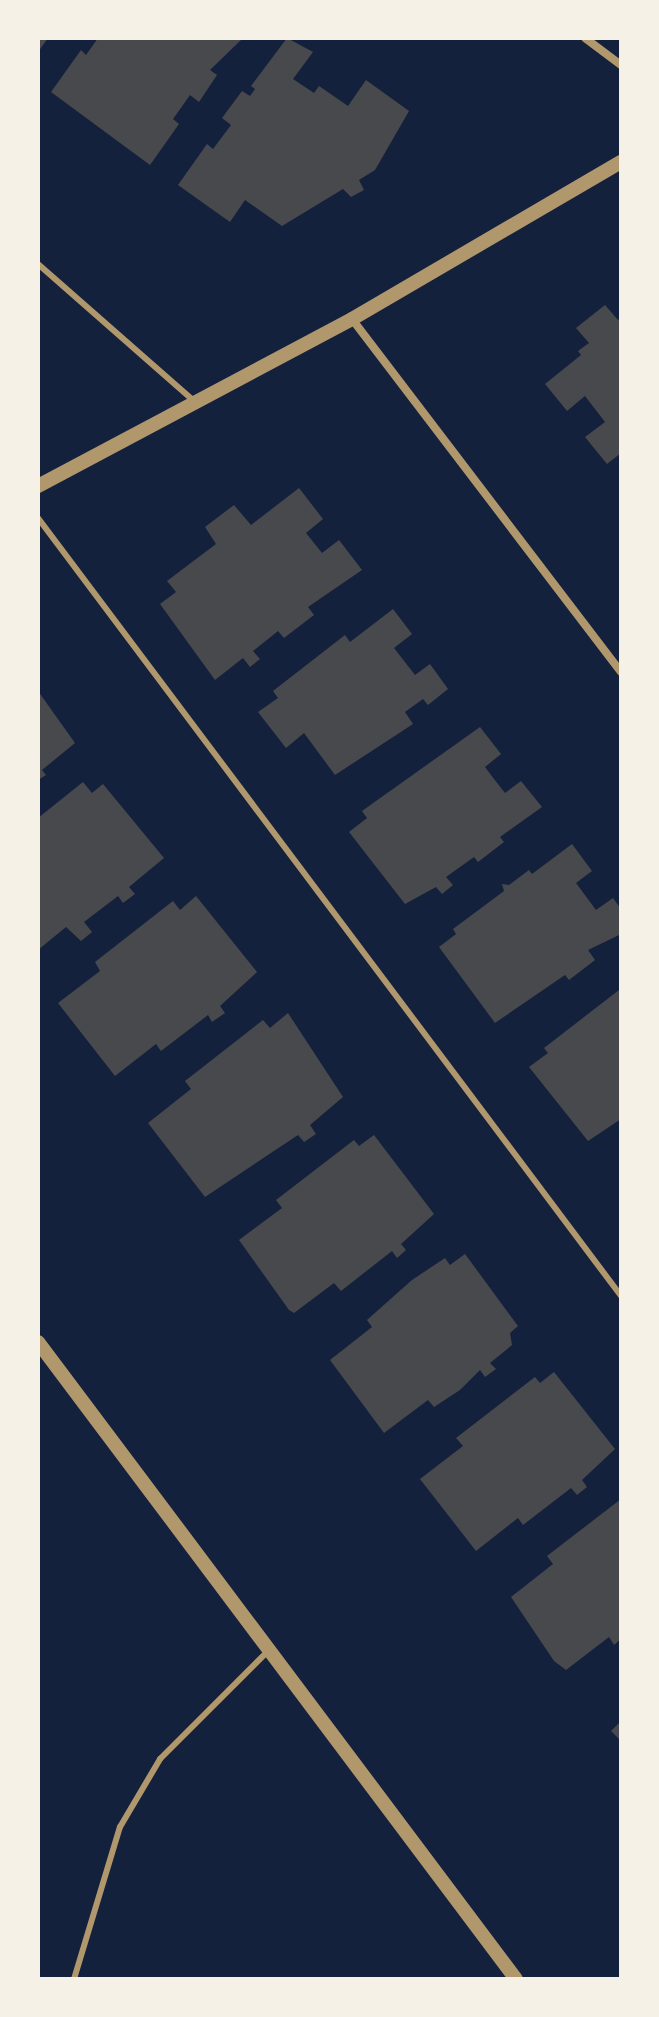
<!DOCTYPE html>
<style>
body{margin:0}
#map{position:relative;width:659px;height:2017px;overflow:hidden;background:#14213d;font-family:Inter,sans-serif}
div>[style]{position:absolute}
.building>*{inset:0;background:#48494c}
.service>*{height:6px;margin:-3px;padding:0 3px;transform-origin:3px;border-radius:3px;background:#b1986c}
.minor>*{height:8px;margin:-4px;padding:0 4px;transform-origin:4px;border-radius:4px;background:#b1986c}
.tertiary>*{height:14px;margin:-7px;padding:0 7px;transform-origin:7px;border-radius:7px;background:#b1986c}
span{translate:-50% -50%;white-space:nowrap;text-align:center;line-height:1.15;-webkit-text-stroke:6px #f6f1e7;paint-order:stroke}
.frame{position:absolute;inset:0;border:40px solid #f6f1e7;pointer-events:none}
</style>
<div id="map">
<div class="building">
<i style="clip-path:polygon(38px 38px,48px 38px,38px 52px)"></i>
<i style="clip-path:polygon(98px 38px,243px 38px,210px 70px,217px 75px,199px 102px,190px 95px,173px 119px,179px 124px,150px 165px,51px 92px,81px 50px,86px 55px)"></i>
<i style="clip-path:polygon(287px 38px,313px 52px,293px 79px,314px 93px,319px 86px,348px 106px,366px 80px,409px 111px,375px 170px,359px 180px,364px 190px,351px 197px,343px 189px,282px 226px,245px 200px,230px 222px,178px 185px,207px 144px,213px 149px,231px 125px,222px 118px,242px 91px,250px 96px,255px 89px,251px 86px)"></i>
<i style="clip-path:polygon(605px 305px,618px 320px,621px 317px,621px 453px,607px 464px,585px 437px,605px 422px,585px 396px,567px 411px,545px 384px,581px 355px,578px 351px,589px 343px,576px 328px)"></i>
<i style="clip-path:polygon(299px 488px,323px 519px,306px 533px,322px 553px,339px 540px,362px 570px,308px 607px,314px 615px,284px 638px,278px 631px,253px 651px,260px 659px,250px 667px,243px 658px,215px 680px,160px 604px,176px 592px,167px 581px,216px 544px,205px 527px,234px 505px,251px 525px)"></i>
<i style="clip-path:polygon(393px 609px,412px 634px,394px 648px,415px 675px,430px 664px,448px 689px,428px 705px,423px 699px,405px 712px,413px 724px,335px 775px,304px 733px,286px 748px,258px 712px,278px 698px,273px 691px,345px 635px,350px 642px)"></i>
<i style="clip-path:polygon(38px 691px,75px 743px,42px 770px,46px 775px,38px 780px)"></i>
<i style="clip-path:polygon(480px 727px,501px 754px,485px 767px,494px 779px,505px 793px,521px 781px,542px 807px,500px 837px,504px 842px,478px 862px,474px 857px,446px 877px,453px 885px,442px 894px,436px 887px,405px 904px,349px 832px,367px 818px,362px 811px)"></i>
<i style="clip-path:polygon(83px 782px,92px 793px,103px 784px,164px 858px,129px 887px,135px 894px,123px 903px,118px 896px,84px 922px,92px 932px,81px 941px,66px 927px,38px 950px,38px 818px)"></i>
<i style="clip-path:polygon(572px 844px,592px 871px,576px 883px,596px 910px,613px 898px,621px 909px,621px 934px,588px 950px,595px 960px,569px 980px,565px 975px,495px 1023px,439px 947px,456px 934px,453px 929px,504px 891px,502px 884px,509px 885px,529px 870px,532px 874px)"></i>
<i style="clip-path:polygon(196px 896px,257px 972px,220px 1006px,225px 1013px,212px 1022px,208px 1015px,161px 1051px,156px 1044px,115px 1076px,58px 1003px,100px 971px,95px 962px,173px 901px,180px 910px)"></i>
<i style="clip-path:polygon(619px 990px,621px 1119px,588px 1141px,529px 1067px,548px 1053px,544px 1048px)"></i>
<i style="clip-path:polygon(288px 1013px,343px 1097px,310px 1125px,316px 1134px,304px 1142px,298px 1135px,205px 1197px,148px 1123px,191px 1089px,185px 1081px,263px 1020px,270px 1028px)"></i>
<i style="clip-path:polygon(374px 1135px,434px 1214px,401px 1244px,406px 1250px,397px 1258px,392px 1251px,341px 1291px,334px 1283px,294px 1313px,289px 1310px,239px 1240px,282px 1208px,276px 1200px,354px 1140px,359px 1146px)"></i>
<i style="clip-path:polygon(465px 1254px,518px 1326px,510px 1333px,512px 1345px,490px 1363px,496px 1369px,485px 1377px,480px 1370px,460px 1390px,434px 1407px,428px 1400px,384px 1433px,330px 1360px,372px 1327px,367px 1320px,412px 1280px,445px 1258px,450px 1265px)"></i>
<i style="clip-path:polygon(554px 1372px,615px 1449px,582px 1480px,587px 1487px,577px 1495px,571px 1488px,523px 1525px,518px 1518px,476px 1551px,420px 1479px,463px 1446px,456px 1438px,535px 1377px,540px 1383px)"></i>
<i style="clip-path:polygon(621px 1499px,621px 1639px,614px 1645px,609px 1637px,566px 1670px,554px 1661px,511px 1597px,553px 1564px,547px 1556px)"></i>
<i style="clip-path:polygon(621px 1721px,621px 1741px,611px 1731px)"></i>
</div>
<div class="service">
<i style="left:38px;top:264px;width:208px;rotate:41.3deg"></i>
<i style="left:38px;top:518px;width:972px;rotate:53.15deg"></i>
<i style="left:74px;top:1979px;width:159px;rotate:-73.2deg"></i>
<i style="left:120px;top:1827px;width:79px;rotate:-59.5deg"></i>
<i style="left:160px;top:1759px;width:154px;rotate:-45deg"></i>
</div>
<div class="minor">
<i style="left:585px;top:38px;width:45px;rotate:36.9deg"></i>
<i style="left:352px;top:319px;width:444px;rotate:52.7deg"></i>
</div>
<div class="tertiary">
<i style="left:38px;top:486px;width:356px;rotate:-28deg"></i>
<i style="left:352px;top:319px;width:311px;rotate:-30.3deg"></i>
<i style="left:38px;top:1342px;width:796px;rotate:53.12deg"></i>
</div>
<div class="frame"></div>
</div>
